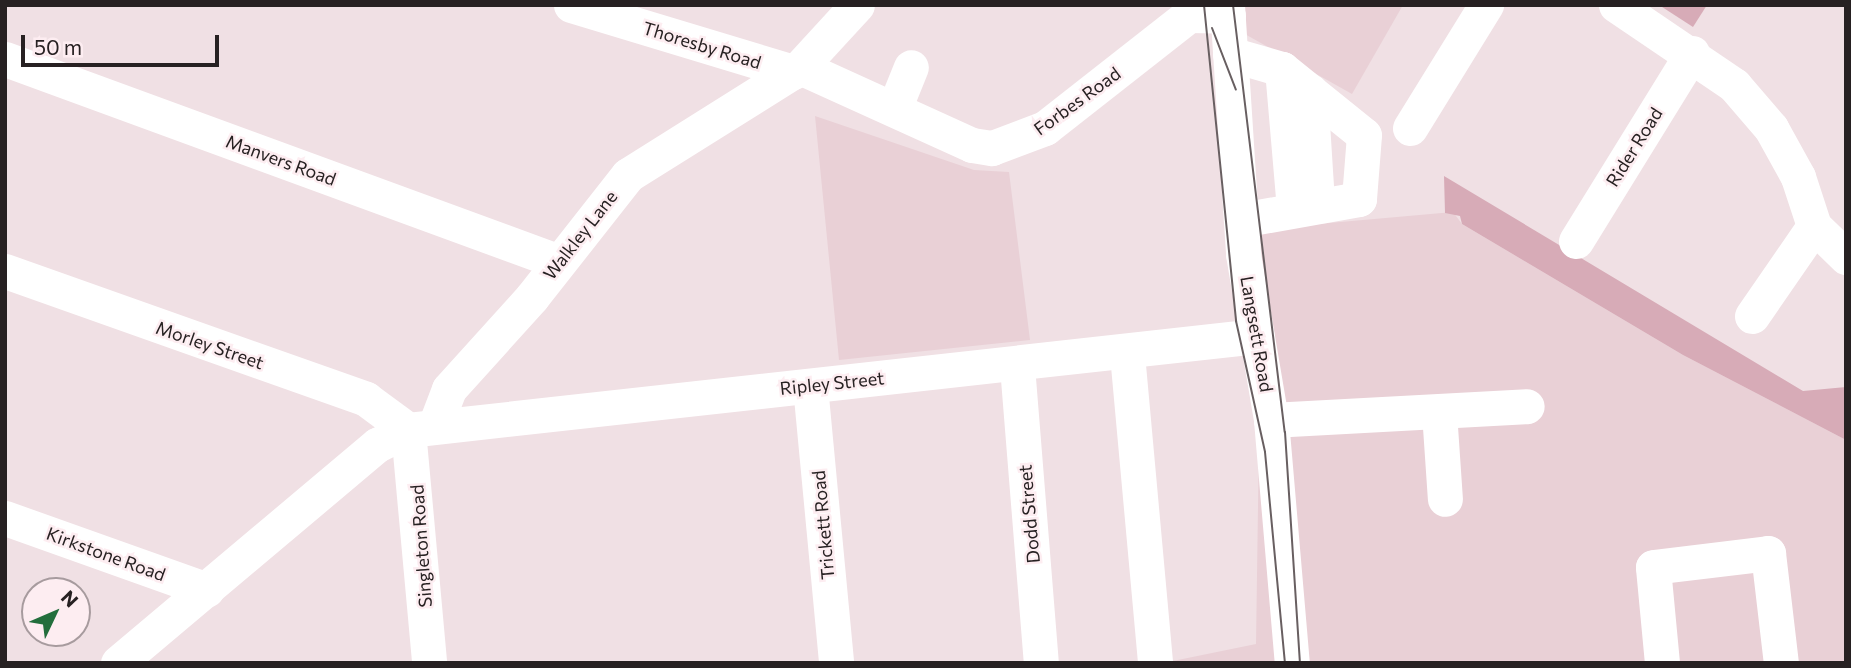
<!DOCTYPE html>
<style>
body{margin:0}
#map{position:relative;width:1851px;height:668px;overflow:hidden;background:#f0e0e4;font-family:Commissioner,sans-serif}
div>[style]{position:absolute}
.built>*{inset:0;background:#e9d0d6}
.green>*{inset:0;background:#d7abb7}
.minor>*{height:35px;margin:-17.5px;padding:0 17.5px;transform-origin:17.5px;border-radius:17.5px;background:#fff}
.tram>*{height:2px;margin:-1px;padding:0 1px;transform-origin:1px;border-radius:1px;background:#685f61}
span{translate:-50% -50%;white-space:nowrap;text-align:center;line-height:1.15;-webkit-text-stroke:5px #fdedf1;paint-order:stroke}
.street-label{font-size:18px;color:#272122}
.frame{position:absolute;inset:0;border:7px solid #272122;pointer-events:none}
.north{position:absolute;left:21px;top:577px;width:70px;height:70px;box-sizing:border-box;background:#fdedf1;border:2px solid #a79b9e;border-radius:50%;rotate:46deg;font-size:19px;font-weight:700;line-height:28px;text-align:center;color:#272122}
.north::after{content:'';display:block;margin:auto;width:24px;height:32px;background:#236e3c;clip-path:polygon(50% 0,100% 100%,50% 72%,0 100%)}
.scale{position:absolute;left:21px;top:35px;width:198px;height:32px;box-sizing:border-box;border:4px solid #272122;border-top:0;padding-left:9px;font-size:21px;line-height:24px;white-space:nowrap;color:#272122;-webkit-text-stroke:5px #fdedf1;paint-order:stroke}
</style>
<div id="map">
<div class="built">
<i style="clip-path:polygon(1193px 5px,1403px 5px,1352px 94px)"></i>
<i style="clip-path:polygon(815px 116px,974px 170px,1009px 172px,1030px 340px,839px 360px)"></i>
<i style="clip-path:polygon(1453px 212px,1462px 224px,1683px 355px,1846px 440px,1846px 663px,1163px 663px,1256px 644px,1262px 229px)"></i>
</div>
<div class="green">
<i style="clip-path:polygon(1659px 5px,1707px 5px,1693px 27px)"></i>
<i style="clip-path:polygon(1444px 176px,1803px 391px,1846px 387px,1846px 440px,1683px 355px,1462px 224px,1460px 216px,1445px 213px)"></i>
</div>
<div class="minor">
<i style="left:571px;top:5px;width:232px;rotate:16.8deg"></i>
<i style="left:1227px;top:5px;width:250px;rotate:86.3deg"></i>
<i style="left:1243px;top:254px;width:168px;rotate:80.4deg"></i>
<i style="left:1271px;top:420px;width:244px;rotate:85.1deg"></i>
<i style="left:1616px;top:5px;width:143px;rotate:34.1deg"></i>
<i style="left:1734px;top:85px;width:57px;rotate:49.3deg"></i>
<i style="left:1771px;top:128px;width:56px;rotate:61.1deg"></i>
<i style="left:1798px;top:177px;width:52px;rotate:71.9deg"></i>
<i style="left:1814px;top:226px;width:45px;rotate:44.1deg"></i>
<i style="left:1230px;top:54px;width:54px;rotate:16.1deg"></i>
<i style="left:1282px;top:69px;width:105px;rotate:38.8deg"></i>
<i style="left:1364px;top:135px;width:64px;rotate:94.5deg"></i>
<i style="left:1359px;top:199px;width:120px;rotate:169.9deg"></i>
<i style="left:5px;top:59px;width:588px;rotate:20.1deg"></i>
<i style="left:800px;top:67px;width:189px;rotate:24.4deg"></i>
<i style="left:972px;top:145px;width:20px;rotate:9deg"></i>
<i style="left:992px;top:148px;width:57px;rotate:-20.7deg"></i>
<i style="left:1045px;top:128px;width:183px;rotate:-38.1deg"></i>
<i style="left:1189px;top:15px;width:39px;rotate:1deg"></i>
<i style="left:1282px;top:69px;width:140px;rotate:85.1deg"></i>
<i style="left:1310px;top:91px;width:112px;rotate:86.4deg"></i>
<i style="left:894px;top:109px;width:45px;rotate:-68deg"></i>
<i style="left:1410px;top:128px;width:145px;rotate:-58.3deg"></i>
<i style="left:1576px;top:241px;width:221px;rotate:-58.3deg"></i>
<i style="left:5px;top:271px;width:383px;rotate:19.5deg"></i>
<i style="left:366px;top:399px;width:52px;rotate:36.4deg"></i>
<i style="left:1752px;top:316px;width:109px;rotate:-55.4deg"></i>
<i style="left:1127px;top:354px;width:310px;rotate:84.8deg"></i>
<i style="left:1017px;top:366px;width:298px;rotate:85.4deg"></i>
<i style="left:810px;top:386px;width:278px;rotate:84.6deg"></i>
<i style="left:1439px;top:412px;width:87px;rotate:86.1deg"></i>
<i style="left:1271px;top:420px;width:256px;rotate:-3.1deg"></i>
<i style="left:436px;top:423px;width:36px;rotate:-69deg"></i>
<i style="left:449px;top:389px;width:124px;rotate:-47.9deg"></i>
<i style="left:532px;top:297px;width:155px;rotate:-51.8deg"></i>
<i style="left:628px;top:175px;width:203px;rotate:-32.1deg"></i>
<i style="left:800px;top:67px;width:84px;rotate:-47.4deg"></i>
<i style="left:408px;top:430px;width:234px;rotate:84.8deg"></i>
<i style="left:5px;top:518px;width:214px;rotate:19.6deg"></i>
<i style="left:118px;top:663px;width:339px;rotate:-40.1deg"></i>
<i style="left:377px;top:445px;width:34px;rotate:-26deg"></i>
<i style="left:408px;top:430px;width:854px;rotate:-6.32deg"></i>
<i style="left:1662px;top:663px;width:96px;rotate:-95.4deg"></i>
<i style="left:1653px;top:567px;width:116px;rotate:-6.9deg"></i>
<i style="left:1768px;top:553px;width:111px;rotate:83.3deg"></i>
</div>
<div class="tram">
<i style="left:1204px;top:5px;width:318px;rotate:84.2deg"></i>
<i style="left:1236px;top:321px;width:134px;rotate:77.5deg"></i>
<i style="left:1265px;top:452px;width:212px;rotate:84.6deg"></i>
<i style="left:1233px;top:5px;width:430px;rotate:83.1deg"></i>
<i style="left:1285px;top:432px;width:231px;rotate:86.3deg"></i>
<i style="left:1212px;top:28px;width:66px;rotate:68.8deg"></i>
</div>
<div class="street-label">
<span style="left:702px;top:45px;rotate:17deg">Thoresby Road</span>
<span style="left:1077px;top:101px;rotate:-36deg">Forbes Road</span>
<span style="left:1634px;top:147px;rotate:-58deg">Rider Road</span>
<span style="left:281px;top:160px;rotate:20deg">Manvers Road</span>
<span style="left:580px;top:235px;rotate:-52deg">Walkley Lane</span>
<span style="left:1257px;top:334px;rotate:80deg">Langsett Road</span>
<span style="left:210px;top:345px;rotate:19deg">Morley Street</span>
<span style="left:832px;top:383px;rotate:-6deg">Ripley Street</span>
<span style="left:1029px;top:514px;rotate:-95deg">Dodd Street</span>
<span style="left:823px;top:525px;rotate:-95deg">Trickett Road</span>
<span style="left:421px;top:546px;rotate:-94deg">Singleton Road</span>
<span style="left:106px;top:554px;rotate:20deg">Kirkstone Road</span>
</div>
<div class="frame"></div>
<div class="north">N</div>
<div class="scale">50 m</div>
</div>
